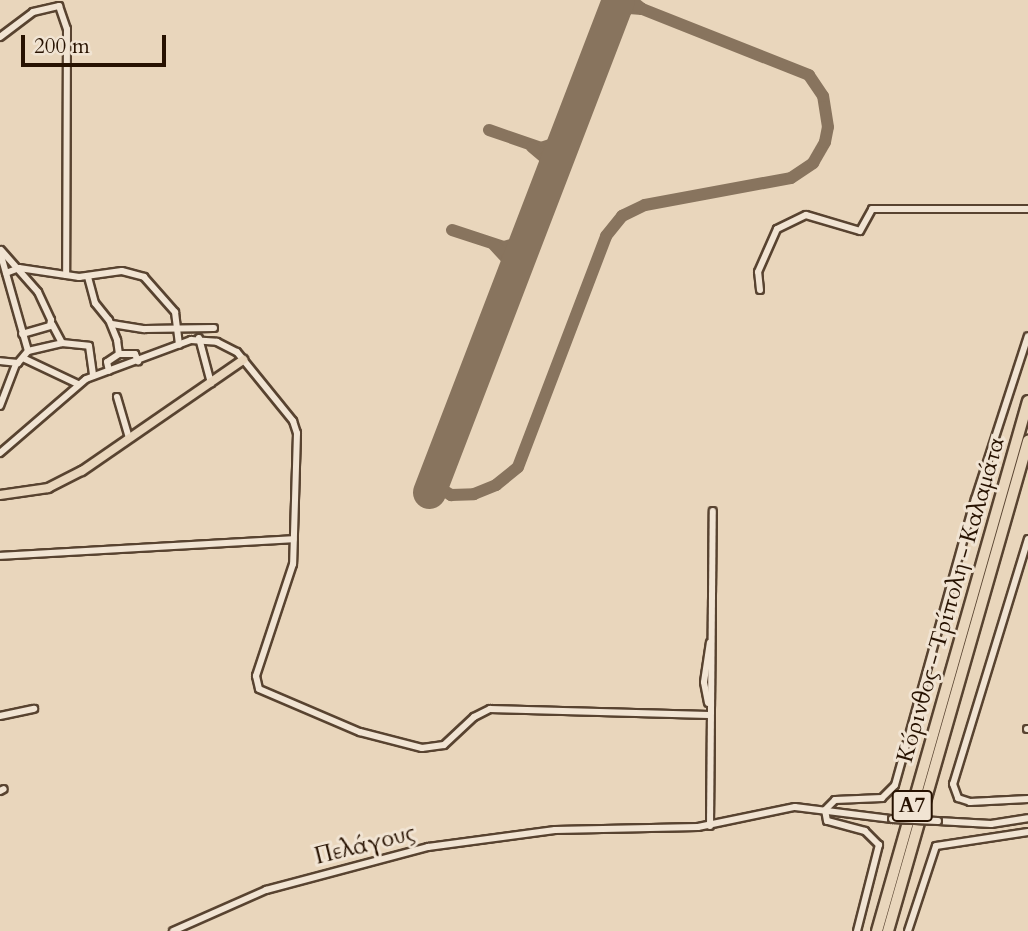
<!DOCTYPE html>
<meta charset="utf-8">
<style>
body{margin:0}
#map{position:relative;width:1028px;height:931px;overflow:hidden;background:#e9d6bc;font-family:Cardo,serif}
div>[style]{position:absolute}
.green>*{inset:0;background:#c8b59c}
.taxiway>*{height:12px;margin:-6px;padding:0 6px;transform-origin:6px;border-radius:6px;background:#88745e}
.runway>*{height:33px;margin:-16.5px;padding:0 16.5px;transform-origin:16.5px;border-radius:16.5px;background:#88745e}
.roads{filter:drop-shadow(2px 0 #584330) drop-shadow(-2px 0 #584330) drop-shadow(0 2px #584330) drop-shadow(0 -2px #584330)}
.minor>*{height:6px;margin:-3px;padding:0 3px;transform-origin:3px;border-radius:3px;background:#f1e4d3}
.major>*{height:8px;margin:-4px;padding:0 4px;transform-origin:4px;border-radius:4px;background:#e9d6bc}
.highway>*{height:10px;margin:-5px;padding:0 5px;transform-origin:5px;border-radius:5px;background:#e9d6bc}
.bridges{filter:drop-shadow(2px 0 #584330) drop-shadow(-2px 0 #584330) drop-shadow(0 2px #584330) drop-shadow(0 -2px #584330)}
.minor-bridge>*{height:6px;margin:-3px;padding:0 3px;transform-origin:3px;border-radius:3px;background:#f1e4d3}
span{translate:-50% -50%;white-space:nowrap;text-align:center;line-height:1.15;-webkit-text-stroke:6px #f1e4d3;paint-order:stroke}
.shield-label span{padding:2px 5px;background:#f1e4d3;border:2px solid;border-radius:5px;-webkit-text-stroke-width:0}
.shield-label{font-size:21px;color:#271201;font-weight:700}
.street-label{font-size:23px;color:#271201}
.scale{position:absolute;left:21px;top:35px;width:145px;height:32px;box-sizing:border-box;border:4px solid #271201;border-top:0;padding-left:9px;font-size:21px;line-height:24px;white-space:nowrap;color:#271201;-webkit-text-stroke:5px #f1e4d3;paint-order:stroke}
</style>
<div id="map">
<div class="green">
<i style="clip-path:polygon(1028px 416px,1025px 438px,881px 931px)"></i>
</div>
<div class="taxiway">
<i style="left:610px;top:22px;width:24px;rotate:-36deg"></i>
<i style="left:629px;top:8px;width:13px;rotate:4deg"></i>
<i style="left:489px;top:130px;width:55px;rotate:19.1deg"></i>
<i style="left:541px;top:148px;width:16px;rotate:-18deg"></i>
<i style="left:556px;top:143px;width:18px;rotate:-43deg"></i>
<i style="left:532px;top:147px;width:17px;rotate:40deg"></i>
<i style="left:545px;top:158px;width:25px;rotate:81deg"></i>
<i style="left:452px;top:230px;width:55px;rotate:18.1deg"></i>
<i style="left:504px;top:247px;width:15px;rotate:-16deg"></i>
<i style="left:518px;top:243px;width:19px;rotate:-47deg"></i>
<i style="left:494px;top:245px;width:19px;rotate:47deg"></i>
<i style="left:507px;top:259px;width:22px;rotate:77deg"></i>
<i style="left:435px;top:476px;width:14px;rotate:65deg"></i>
<i style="left:441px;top:489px;width:12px;rotate:31deg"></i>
<i style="left:451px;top:495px;width:23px;rotate:-2deg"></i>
<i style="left:474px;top:494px;width:24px;rotate:-22deg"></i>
<i style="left:496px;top:485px;width:28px;rotate:-39deg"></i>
<i style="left:518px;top:467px;width:247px;rotate:-69.1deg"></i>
<i style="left:606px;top:236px;width:26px;rotate:-51deg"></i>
<i style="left:622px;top:216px;width:25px;rotate:-26deg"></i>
<i style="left:645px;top:205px;width:148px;rotate:-10.5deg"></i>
<i style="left:791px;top:178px;width:27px;rotate:-34deg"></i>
<i style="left:813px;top:163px;width:24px;rotate:-60deg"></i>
<i style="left:825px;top:142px;width:15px;rotate:-79deg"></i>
<i style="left:828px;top:127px;width:31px;rotate:-99deg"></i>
<i style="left:823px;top:96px;width:25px;rotate:-124deg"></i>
<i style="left:809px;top:75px;width:180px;rotate:-158.4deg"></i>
<i style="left:642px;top:9px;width:14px;rotate:-141deg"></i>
</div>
<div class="runway">
<i style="left:429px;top:492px;width:527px;rotate:-68.99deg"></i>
</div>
<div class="roads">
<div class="minor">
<i style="left:59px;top:6px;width:24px;rotate:71deg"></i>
<i style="left:67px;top:29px;width:246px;rotate:90.2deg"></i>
<i style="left:0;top:37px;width:41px;rotate:-37.1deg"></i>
<i style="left:33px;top:12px;width:27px;rotate:-13deg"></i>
<i style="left:1px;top:250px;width:56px;rotate:48.6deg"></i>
<i style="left:38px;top:292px;width:31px;rotate:65deg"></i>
<i style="left:51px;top:320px;width:6px;rotate:99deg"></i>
<i style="left:50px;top:326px;width:29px;rotate:164deg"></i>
<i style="left:0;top:252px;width:103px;rotate:74.2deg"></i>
<i style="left:28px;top:351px;width:16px;rotate:130deg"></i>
<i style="left:18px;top:363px;width:18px;rotate:-174deg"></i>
<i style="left:6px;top:273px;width:14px;rotate:-21deg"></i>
<i style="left:19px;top:268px;width:61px;rotate:8.5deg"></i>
<i style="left:79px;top:277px;width:43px;rotate:-7.9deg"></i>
<i style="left:122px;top:271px;width:23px;rotate:15deg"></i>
<i style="left:144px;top:277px;width:47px;rotate:48.5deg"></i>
<i style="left:175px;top:312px;width:33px;rotate:83deg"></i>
<i style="left:88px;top:277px;width:27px;rotate:75deg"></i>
<i style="left:95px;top:303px;width:22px;rotate:51deg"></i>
<i style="left:109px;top:320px;width:22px;rotate:68deg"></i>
<i style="left:117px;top:340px;width:14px;rotate:82deg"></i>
<i style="left:119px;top:354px;width:14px;rotate:146deg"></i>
<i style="left:107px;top:362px;width:9px;rotate:77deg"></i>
<i style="left:760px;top:290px;width:18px;rotate:-96deg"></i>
<i style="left:758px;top:272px;width:47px;rotate:-66.2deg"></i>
<i style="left:777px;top:229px;width:32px;rotate:-26deg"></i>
<i style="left:806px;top:215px;width:56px;rotate:16.5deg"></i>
<i style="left:860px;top:231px;width:25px;rotate:-61deg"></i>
<i style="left:872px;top:209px;width:156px"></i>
<i style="left:112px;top:324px;width:33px;rotate:9deg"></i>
<i style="left:145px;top:329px;width:69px;rotate:-0.8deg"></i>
<i style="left:199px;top:338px;width:47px;rotate:75.1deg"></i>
<i style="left:62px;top:343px;width:27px;rotate:6deg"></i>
<i style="left:89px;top:346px;width:30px;rotate:82deg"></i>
<i style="left:28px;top:351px;width:35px;rotate:-13deg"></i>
<i style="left:62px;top:343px;width:21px;rotate:-118deg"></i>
<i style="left:119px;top:354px;width:16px"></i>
<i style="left:135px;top:354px;width:8px;rotate:67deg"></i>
<i style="left:25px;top:359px;width:59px;rotate:25.3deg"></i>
<i style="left:117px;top:397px;width:43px;rotate:73.7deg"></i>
<i style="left:0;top:406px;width:45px;rotate:-69.1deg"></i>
<i style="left:0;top:453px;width:113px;rotate:-40.7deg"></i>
<i style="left:86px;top:379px;width:112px;rotate:-20.4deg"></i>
<i style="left:191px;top:340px;width:26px;rotate:4deg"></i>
<i style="left:217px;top:342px;width:22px;rotate:27deg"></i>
<i style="left:237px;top:352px;width:89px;rotate:50.9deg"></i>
<i style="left:293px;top:421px;width:13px;rotate:72deg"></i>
<i style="left:297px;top:433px;width:131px;rotate:91.7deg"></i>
<i style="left:293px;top:564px;width:118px;rotate:108.3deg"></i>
<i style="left:256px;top:676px;width:13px;rotate:77deg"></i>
<i style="left:259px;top:689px;width:110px;rotate:23.1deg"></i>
<i style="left:360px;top:732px;width:64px;rotate:14.5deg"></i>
<i style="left:422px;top:748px;width:22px;rotate:-8deg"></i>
<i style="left:444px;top:745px;width:41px;rotate:-43deg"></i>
<i style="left:474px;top:717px;width:18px;rotate:-27deg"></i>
<i style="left:490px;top:709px;width:219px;rotate:1.6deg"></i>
<i style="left:1028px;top:539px;width:256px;rotate:107deg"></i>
<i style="left:953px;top:784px;width:15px;rotate:70deg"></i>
<i style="left:958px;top:798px;width:13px;rotate:18deg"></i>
<i style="left:970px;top:802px;width:58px;rotate:-3deg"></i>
<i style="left:0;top:556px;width:294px;rotate:-3.3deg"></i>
<i style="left:708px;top:703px;width:21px;rotate:-101deg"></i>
<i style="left:704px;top:682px;width:40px;rotate:-81.5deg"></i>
<i style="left:0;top:716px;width:35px;rotate:-12deg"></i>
<i style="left:1027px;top:729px;width:1px"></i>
<i style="left:0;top:791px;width:4px;rotate:-27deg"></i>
<i style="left:938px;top:821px;width:53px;rotate:3.2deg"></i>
<i style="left:991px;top:824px;width:37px;rotate:-9deg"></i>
<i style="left:710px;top:826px;width:315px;rotate:-89.5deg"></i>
<i style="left:173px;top:931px;width:102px;rotate:-23.8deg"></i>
<i style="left:266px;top:890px;width:168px;rotate:-14.9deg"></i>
<i style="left:428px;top:847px;width:128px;rotate:-7.6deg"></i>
<i style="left:555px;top:830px;width:143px;rotate:-1.2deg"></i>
<i style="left:698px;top:827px;width:99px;rotate:-11.7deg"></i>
<i style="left:795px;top:807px;width:98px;rotate:7.1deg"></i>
<i style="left:857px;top:931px;width:89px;rotate:-75.7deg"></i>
<i style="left:879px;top:845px;width:20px;rotate:-135deg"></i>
<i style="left:865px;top:831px;width:39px;rotate:-165deg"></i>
<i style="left:827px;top:821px;width:11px;rotate:-100deg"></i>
<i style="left:825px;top:810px;width:14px;rotate:-45deg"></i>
<i style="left:835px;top:800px;width:47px;rotate:-2.4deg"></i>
<i style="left:882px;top:798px;width:18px;rotate:-45deg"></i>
<i style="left:895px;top:785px;width:297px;rotate:-74.4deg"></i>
<i style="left:975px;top:499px;width:171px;rotate:-72deg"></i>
<i style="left:908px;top:931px;width:89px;rotate:-71.8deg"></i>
<i style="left:936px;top:846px;width:93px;rotate:-8.7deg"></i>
</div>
<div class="major">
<i style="left:0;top:495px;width:49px;rotate:-8.3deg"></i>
<i style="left:48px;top:488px;width:38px;rotate:-27deg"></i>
<i style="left:82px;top:471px;width:196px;rotate:-34.6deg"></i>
</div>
<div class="highway">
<i style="left:877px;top:931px;width:551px;rotate:-74.1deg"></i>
<i style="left:888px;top:931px;width:510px;rotate:-74.05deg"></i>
</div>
</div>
<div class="bridges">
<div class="minor-bridge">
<i style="left:892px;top:819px;width:46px;rotate:2.5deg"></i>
</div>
</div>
<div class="shield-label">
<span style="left:912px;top:806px">Α7</span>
</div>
<div class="street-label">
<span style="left:951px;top:600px;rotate:-74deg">Κόρινθος - Τρίπολη - Καλαμάτα</span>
<span style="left:365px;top:845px;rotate:-14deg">Πελάγους</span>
</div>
<div class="scale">200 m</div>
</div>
